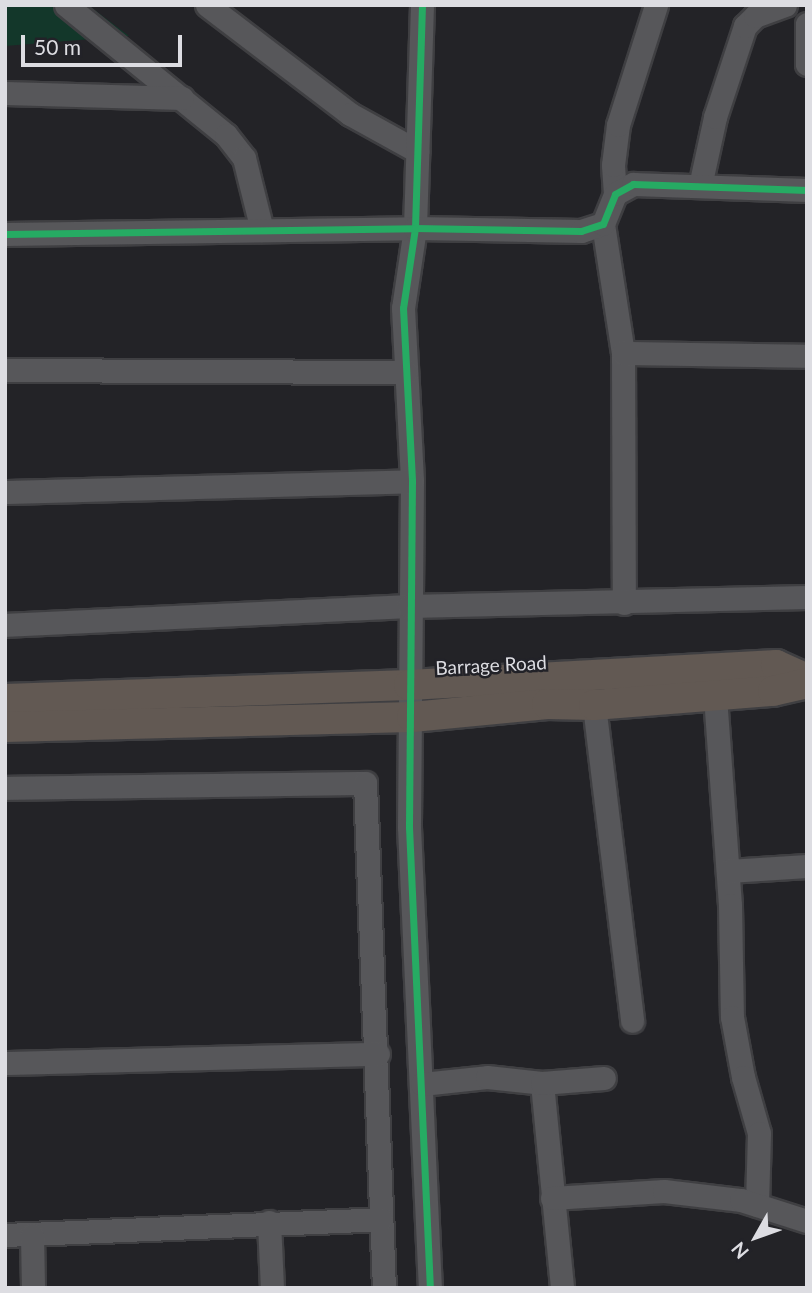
<!DOCTYPE html>
<style>
body{margin:0}
#map{position:relative;width:812px;height:1293px;overflow:hidden;background:#232327;font-family:Lato,sans-serif}
div>[style]{position:absolute}
.green>*{inset:0;background:#13372a}
.roads{filter:drop-shadow(2px 0 #3f3f42) drop-shadow(-2px 0 #3f3f42) drop-shadow(0 2px #3f3f42) drop-shadow(0 -2px #3f3f42)}
.minor>*{height:23px;margin:-11.5px;padding:0 11.5px;transform-origin:11.5px;border-radius:11.5px;background:#57575a}
.major>*{height:30px;margin:-15px;padding:0 15px;transform-origin:15px;border-radius:15px;background:#625953}
.cycleway>*{height:7px;margin:-3.5px;padding:0 3.5px;transform-origin:3.5px;border-radius:3.5px;background:#26ab63}
span{translate:-50% -50%;white-space:nowrap;text-align:center;line-height:1.15;-webkit-text-stroke:5px #222228;paint-order:stroke}
.street-label{font-size:19px;color:#dddde2}
.frame{position:absolute;inset:0;border:7px solid #dddde2;pointer-events:none}
.north{position:absolute;left:721px;top:1202px;width:70px;height:70px;-webkit-text-stroke:5px #222228;paint-order:stroke;rotate:230deg;font-size:19px;font-weight:700;line-height:28px;text-align:center;color:#dddde2}
.north::after{content:'';display:block;margin:auto;width:24px;height:32px;background:#dddde2;clip-path:polygon(50% 0,100% 100%,50% 72%,0 100%)}
.scale{position:absolute;left:21px;top:35px;width:161px;height:32px;box-sizing:border-box;border:4px solid #dddde2;border-top:0;padding-left:9px;font-size:21px;line-height:24px;white-space:nowrap;color:#dddde2;-webkit-text-stroke:5px #222228;paint-order:stroke}
</style>
<div id="map">
<div class="green">
<i style="clip-path:polygon(5px 5px,88px 5px,129px 36px,5px 46px)"></i>
</div>
<div class="roads">
<div class="minor">
<i style="left:66px;top:5px;width:206px;rotate:39.1deg"></i>
<i style="left:226px;top:135px;width:29px;rotate:52deg"></i>
<i style="left:244px;top:158px;width:74px;rotate:76deg"></i>
<i style="left:207px;top:5px;width:180px;rotate:37.3deg"></i>
<i style="left:350px;top:114px;width:77px;rotate:28.9deg"></i>
<i style="left:422px;top:5px;width:223px;rotate:91.8deg"></i>
<i style="left:415px;top:228px;width:81px;rotate:98.5deg"></i>
<i style="left:403px;top:308px;width:173px;rotate:87deg"></i>
<i style="left:412px;top:481px;width:346px;rotate:90.5deg"></i>
<i style="left:409px;top:827px;width:461px;rotate:87.4deg"></i>
<i style="left:807px;top:24px;width:40px;rotate:90deg"></i>
<i style="left:5px;top:93px;width:177px;rotate:1.6deg"></i>
<i style="left:700px;top:186px;width:71px;rotate:-77.7deg"></i>
<i style="left:715px;top:117px;width:96px;rotate:-71.8deg"></i>
<i style="left:745px;top:26px;width:14px;rotate:-45deg"></i>
<i style="left:755px;top:16px;width:32px;rotate:-20deg"></i>
<i style="left:615px;top:194px;width:29px;rotate:-94deg"></i>
<i style="left:613px;top:165px;width:40px;rotate:-82.9deg"></i>
<i style="left:618px;top:125px;width:126px;rotate:-72.4deg"></i>
<i style="left:603px;top:224px;width:131px;rotate:81.2deg"></i>
<i style="left:623px;top:353px;width:250px;rotate:89.8deg"></i>
<i style="left:5px;top:234px;width:410px;rotate:-0.8deg"></i>
<i style="left:415px;top:228px;width:166px;rotate:1deg"></i>
<i style="left:581px;top:231px;width:23px;rotate:-18deg"></i>
<i style="left:603px;top:224px;width:32px;rotate:-68deg"></i>
<i style="left:615px;top:194px;width:21px;rotate:-29deg"></i>
<i style="left:633px;top:184px;width:174px;rotate:2deg"></i>
<i style="left:623px;top:353px;width:184px;rotate:0.9deg"></i>
<i style="left:5px;top:370px;width:401px;rotate:0.3deg"></i>
<i style="left:5px;top:492px;width:407px;rotate:-1.5deg"></i>
<i style="left:5px;top:625px;width:404px;rotate:-2.7deg"></i>
<i style="left:409px;top:606px;width:398px;rotate:-1.3deg"></i>
<i style="left:715px;top:696px;width:210px;rotate:85.9deg"></i>
<i style="left:730px;top:905px;width:112px;rotate:89deg"></i>
<i style="left:732px;top:1017px;width:61px;rotate:79.6deg"></i>
<i style="left:743px;top:1077px;width:58px;rotate:74.1deg"></i>
<i style="left:759px;top:1133px;width:72px;rotate:91.6deg"></i>
<i style="left:594px;top:705px;width:318px;rotate:83.1deg"></i>
<i style="left:5px;top:788px;width:360px;rotate:-0.8deg"></i>
<i style="left:365px;top:783px;width:505px;rotate:87.85deg"></i>
<i style="left:728px;top:871px;width:79px;rotate:-3.6deg"></i>
<i style="left:5px;top:1063px;width:373px;rotate:-1.4deg"></i>
<i style="left:542px;top:1083px;width:206px;rotate:84.4deg"></i>
<i style="left:422px;top:1084px;width:65px;rotate:-6.1deg"></i>
<i style="left:487px;top:1077px;width:55px;rotate:6.2deg"></i>
<i style="left:542px;top:1083px;width:62px;rotate:-4.6deg"></i>
<i style="left:552px;top:1198px;width:112px;rotate:-3.6deg"></i>
<i style="left:664px;top:1191px;width:78px;rotate:6.7deg"></i>
<i style="left:741px;top:1200px;width:69px;rotate:17.7deg"></i>
<i style="left:269px;top:1222px;width:66px;rotate:87.4deg"></i>
<i style="left:5px;top:1235px;width:376px;rotate:-2.4deg"></i>
<i style="left:32px;top:1235px;width:53px;rotate:88.9deg"></i>
</div>
<div class="major">
<i style="left:5px;top:699px;width:404px;rotate:-2deg"></i>
<i style="left:409px;top:685px;width:368px;rotate:-3.1deg"></i>
<i style="left:776px;top:665px;width:34px;rotate:24deg"></i>
<i style="left:5px;top:727px;width:407px;rotate:-1.4deg"></i>
<i style="left:412px;top:717px;width:136px;rotate:-5.5deg"></i>
<i style="left:547px;top:704px;width:47px;rotate:1.2deg"></i>
<i style="left:594px;top:705px;width:180px;rotate:-4.5deg"></i>
<i style="left:773px;top:691px;width:35px;rotate:-13deg"></i>
</div>
</div>
<div class="cycleway">
<i style="left:422px;top:5px;width:223px;rotate:91.8deg"></i>
<i style="left:415px;top:228px;width:81px;rotate:98.5deg"></i>
<i style="left:403px;top:308px;width:173px;rotate:87deg"></i>
<i style="left:412px;top:481px;width:346px;rotate:90.5deg"></i>
<i style="left:409px;top:827px;width:461px;rotate:87.4deg"></i>
<i style="left:5px;top:234px;width:410px;rotate:-0.8deg"></i>
<i style="left:415px;top:228px;width:166px;rotate:1deg"></i>
<i style="left:581px;top:231px;width:23px;rotate:-18deg"></i>
<i style="left:603px;top:224px;width:32px;rotate:-68deg"></i>
<i style="left:615px;top:194px;width:21px;rotate:-29deg"></i>
<i style="left:633px;top:184px;width:174px;rotate:2deg"></i>
</div>
<div class="street-label">
<span style="left:491px;top:665px;rotate:-3deg">Barrage Road</span>
</div>
<div class="frame"></div>
<div class="north">N</div>
<div class="scale">50 m</div>
</div>
